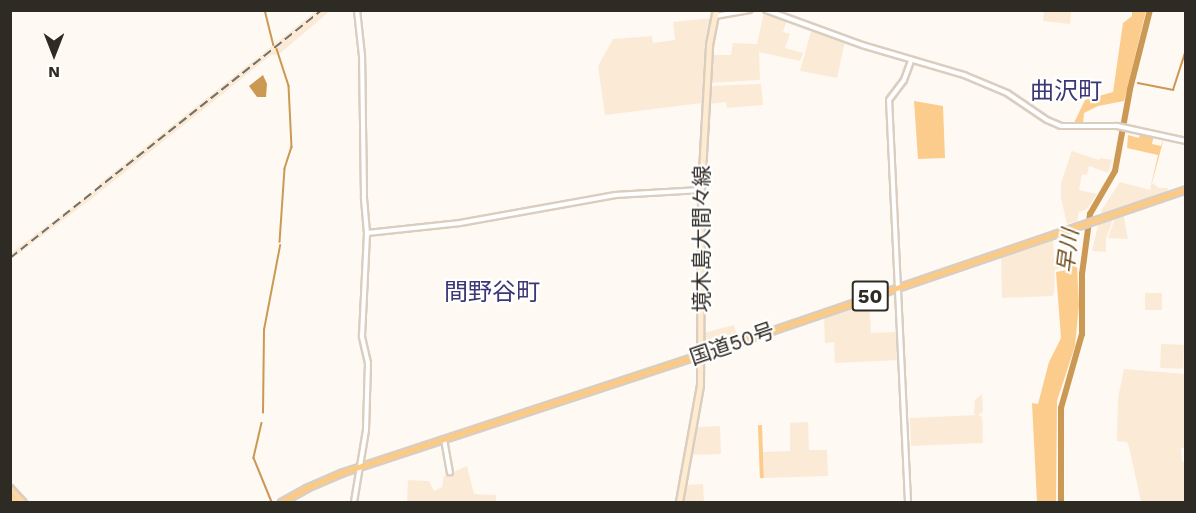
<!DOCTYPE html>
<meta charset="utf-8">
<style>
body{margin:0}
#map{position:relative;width:1196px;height:513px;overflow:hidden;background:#fef9f3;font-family:"Work Sans","Noto Sans JP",sans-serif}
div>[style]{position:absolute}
.built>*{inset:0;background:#fbebd6;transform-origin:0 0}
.green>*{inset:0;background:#fccc8c;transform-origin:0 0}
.water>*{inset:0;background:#cb9954}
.stream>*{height:1.5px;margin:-0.75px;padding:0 0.75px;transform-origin:0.75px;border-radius:0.75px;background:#cb9954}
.river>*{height:6px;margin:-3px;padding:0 3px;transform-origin:3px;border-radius:3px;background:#cb9954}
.roads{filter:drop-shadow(2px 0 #d9cec0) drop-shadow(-2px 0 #d9cec0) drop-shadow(0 2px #d9cec0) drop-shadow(0 -2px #d9cec0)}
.tertiary>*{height:4px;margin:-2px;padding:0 2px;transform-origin:2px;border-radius:2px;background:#fff}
.secondary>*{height:4.5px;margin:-2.25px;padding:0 2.25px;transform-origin:2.25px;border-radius:2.25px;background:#ffebd0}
.primary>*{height:4.5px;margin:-2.25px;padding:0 2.25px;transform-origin:2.25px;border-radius:2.25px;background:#fed7a1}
.trunk>*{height:5px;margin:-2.5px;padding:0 2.5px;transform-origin:2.5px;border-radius:2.5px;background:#feca82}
.rail>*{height:1.5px;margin-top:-0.75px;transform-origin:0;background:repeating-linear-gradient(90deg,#736f69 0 9px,transparent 0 13.5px)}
span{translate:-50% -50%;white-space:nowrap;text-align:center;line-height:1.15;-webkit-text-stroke:4.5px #fff;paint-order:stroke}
.shield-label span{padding:2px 4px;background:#fff;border:2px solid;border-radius:4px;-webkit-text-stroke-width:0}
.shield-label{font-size:20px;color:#2e2a24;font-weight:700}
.street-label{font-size:21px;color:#2e2a24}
.water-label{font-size:22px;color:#6d4b17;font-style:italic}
.quarter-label{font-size:24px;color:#3d3875}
.frame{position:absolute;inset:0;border:12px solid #2e2a24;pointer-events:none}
.north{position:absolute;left:24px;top:24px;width:60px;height:60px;-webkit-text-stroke:4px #fff;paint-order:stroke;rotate:180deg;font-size:16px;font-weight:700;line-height:24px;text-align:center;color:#2e2a24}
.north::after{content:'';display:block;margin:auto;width:21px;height:27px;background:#2e2a24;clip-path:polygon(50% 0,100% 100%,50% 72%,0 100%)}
</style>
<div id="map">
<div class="built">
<i style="clip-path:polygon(316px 11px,330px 11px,278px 55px,271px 55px,100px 192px,97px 188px,99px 184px)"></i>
<i style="clip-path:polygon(1044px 11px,1071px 11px,1070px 24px,1043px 21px)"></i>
<i style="clip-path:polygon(764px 12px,787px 20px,783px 32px,790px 34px,785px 48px,803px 53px,800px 61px,759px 52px,760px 80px,709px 83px,711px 55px,731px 55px,733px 43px,757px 44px)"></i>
<i style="clip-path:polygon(711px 18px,702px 103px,605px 115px,598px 66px,613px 39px,652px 36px,653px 43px,675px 40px,673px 22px)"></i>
<i style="clip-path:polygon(812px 28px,845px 41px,837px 78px,800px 71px)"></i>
<i style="clip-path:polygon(761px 84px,763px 105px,727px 108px,726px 102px,708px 104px,709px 86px)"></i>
<i style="clip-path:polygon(1072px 151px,1099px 160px,1101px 158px,1112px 160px,1108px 173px,1089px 166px,1087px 175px,1082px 174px,1079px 190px,1097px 194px,1087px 209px,1079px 212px,1077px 221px,1067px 224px,1061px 198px,1061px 183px)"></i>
<i style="clip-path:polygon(1120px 182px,1150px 190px,1152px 183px,1159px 188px,1168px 188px,1167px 192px,1102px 214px,1101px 211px)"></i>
<i style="left:96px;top:189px;width:5px;height:108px;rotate:53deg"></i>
<i style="clip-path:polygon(1123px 212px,1128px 239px,1108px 238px,1116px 215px)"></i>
<i style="clip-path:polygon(1114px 216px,1106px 239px,1106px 252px,1092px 251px,1099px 221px)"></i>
<i style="clip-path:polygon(1053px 237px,1054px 259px,1064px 259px,1064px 268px,1055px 269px,1054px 294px,1052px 296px,1002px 298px,1001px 255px)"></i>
<i style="left:1145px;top:293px;width:17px;height:17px"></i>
<i style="clip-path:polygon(869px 301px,871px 333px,898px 332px,900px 360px,835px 363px,834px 342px,825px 343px,824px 316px)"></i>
<i style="clip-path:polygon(734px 325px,738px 339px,705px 349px,704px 333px)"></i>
<i style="left:1161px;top:344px;width:23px;height:24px;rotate:2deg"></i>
<i style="clip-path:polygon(1124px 369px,1185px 374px,1185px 448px,1181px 448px,1182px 460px,1185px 464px,1185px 502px,1141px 502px,1129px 447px,1127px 442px,1117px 441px,1118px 398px)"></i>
<i style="clip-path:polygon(982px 394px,983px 412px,978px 415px,982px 417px,983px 443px,911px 446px,910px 418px,977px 415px,974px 414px,975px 400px)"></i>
<i style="clip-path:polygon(808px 422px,809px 450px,827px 450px,828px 476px,764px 478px,763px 452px,790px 451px,790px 423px)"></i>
<i style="clip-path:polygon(720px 426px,721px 454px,690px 455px,697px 427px)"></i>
<i style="clip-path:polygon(467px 466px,474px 494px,496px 495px,496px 502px,407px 502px,408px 480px,429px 481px,434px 491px,442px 487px,444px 476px)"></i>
<i style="clip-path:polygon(703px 484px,704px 502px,681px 502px,683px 485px)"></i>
</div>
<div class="green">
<i style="clip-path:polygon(1132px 11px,1146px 11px,1124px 101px,1098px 106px,1084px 113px,1083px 125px,1073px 125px,1085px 100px,1113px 92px,1123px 23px,1132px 16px)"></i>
<i style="clip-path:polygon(914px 101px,943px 106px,945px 158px,918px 159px)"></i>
<i style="clip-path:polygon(1140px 132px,1154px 135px,1152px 144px,1161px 146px,1164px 138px,1150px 190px,1158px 155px,1127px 148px,1128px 135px,1139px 138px)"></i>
<i style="clip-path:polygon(1067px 266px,1077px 266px,1079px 305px,1075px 346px,1057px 401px,1056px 502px,1037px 502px,1032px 403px,1038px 404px,1049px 362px,1061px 338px,1056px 272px,1067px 270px)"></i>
<i style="left:762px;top:425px;width:53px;height:4px;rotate:88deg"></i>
</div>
<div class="water">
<i style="clip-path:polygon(263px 75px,267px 84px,266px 97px,257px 97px,249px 86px)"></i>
</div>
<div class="stream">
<i style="left:265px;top:10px;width:36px;rotate:76deg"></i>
<i style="left:277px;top:49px;width:39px;rotate:72deg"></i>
<i style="left:289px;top:86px;width:61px;rotate:87.2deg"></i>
<i style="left:292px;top:147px;width:23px;rotate:108deg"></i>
<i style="left:285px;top:169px;width:73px;rotate:93.9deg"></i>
<i style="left:1138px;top:83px;width:36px;rotate:11deg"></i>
<i style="left:1173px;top:90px;width:42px;rotate:-72deg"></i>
<i style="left:1130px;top:89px;width:2px"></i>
<i style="left:263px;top:413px;width:83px;rotate:-89.3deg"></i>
<i style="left:264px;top:330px;width:86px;rotate:-79.2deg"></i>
<i style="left:262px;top:423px;width:36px;rotate:103deg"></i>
<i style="left:254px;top:458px;width:48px;rotate:67.8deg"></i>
</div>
<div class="river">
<i style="left:1061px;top:502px;width:94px;rotate:-90deg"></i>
<i style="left:1061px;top:408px;width:77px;rotate:-74.2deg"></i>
<i style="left:1082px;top:334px;width:60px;rotate:-90deg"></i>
<i style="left:1082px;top:274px;width:61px;rotate:-82.4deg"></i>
<i style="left:1090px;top:214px;width:50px;rotate:-59.8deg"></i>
<i style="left:1115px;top:171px;width:83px;rotate:-79.6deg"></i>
<i style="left:1130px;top:89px;width:81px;rotate:-75.8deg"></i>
</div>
<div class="roads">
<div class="tertiary">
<i style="left:766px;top:10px;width:102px;rotate:20deg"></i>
<i style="left:862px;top:45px;width:106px;rotate:16.4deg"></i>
<i style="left:964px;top:75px;width:47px;rotate:22.7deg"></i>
<i style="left:1007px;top:93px;width:48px;rotate:34deg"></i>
<i style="left:1047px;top:120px;width:15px;rotate:23deg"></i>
<i style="left:1061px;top:126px;width:56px"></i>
<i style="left:1117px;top:126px;width:71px;rotate:12.3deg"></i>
<i style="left:715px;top:16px;width:35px;rotate:-10deg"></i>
<i style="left:367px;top:233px;width:94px;rotate:-6.1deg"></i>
<i style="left:460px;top:223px;width:158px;rotate:-10.2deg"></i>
<i style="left:615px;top:195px;width:86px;rotate:-3.3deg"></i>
<i style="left:444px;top:439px;width:34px;rotate:80deg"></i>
<i style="left:354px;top:502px;width:73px;rotate:-80.5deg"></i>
<i style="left:366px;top:430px;width:67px;rotate:-88.3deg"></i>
<i style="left:368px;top:363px;width:28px;rotate:-103deg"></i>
<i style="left:362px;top:336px;width:103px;rotate:-87.2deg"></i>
<i style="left:367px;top:233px;width:37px;rotate:-95deg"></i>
<i style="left:364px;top:196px;width:140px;rotate:-90.8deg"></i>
<i style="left:362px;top:56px;width:46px;rotate:-96.2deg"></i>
<i style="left:908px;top:502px;width:402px;rotate:-92.7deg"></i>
<i style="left:889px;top:100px;width:25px;rotate:-53deg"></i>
<i style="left:904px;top:80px;width:20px;rotate:-70deg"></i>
</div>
<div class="secondary">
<i style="left:679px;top:502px;width:119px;rotate:-79.8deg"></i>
<i style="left:700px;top:385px;width:195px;rotate:-89.7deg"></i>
<i style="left:701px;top:190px;width:145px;rotate:-86.8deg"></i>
<i style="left:709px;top:45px;width:36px;rotate:-79deg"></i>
</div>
<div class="primary">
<i style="left:10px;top:488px;width:19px;rotate:47deg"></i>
<i style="left:10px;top:496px;width:8px;rotate:45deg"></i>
</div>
<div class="trunk">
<i style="left:281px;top:502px;width:29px;rotate:-29deg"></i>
<i style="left:306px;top:488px;width:40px;rotate:-23.4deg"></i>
<i style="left:343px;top:472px;width:382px;rotate:-18.2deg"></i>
<i style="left:706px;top:353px;width:507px;rotate:-18.86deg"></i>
</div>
</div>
<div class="rail">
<i style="left:10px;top:258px;width:399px;rotate:-38.5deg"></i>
</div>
<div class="shield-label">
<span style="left:870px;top:296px">50</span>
</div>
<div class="street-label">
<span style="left:702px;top:239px;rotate:-90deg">境木島大間々線</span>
<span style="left:732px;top:344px;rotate:-19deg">国道50号</span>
</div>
<div class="water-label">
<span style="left:1068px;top:251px;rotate:-83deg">早川</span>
</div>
<div class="quarter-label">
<span style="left:1066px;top:92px">曲沢町</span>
<span style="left:492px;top:293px">間野谷町</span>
</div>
<div class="frame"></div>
<div class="north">N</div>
</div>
